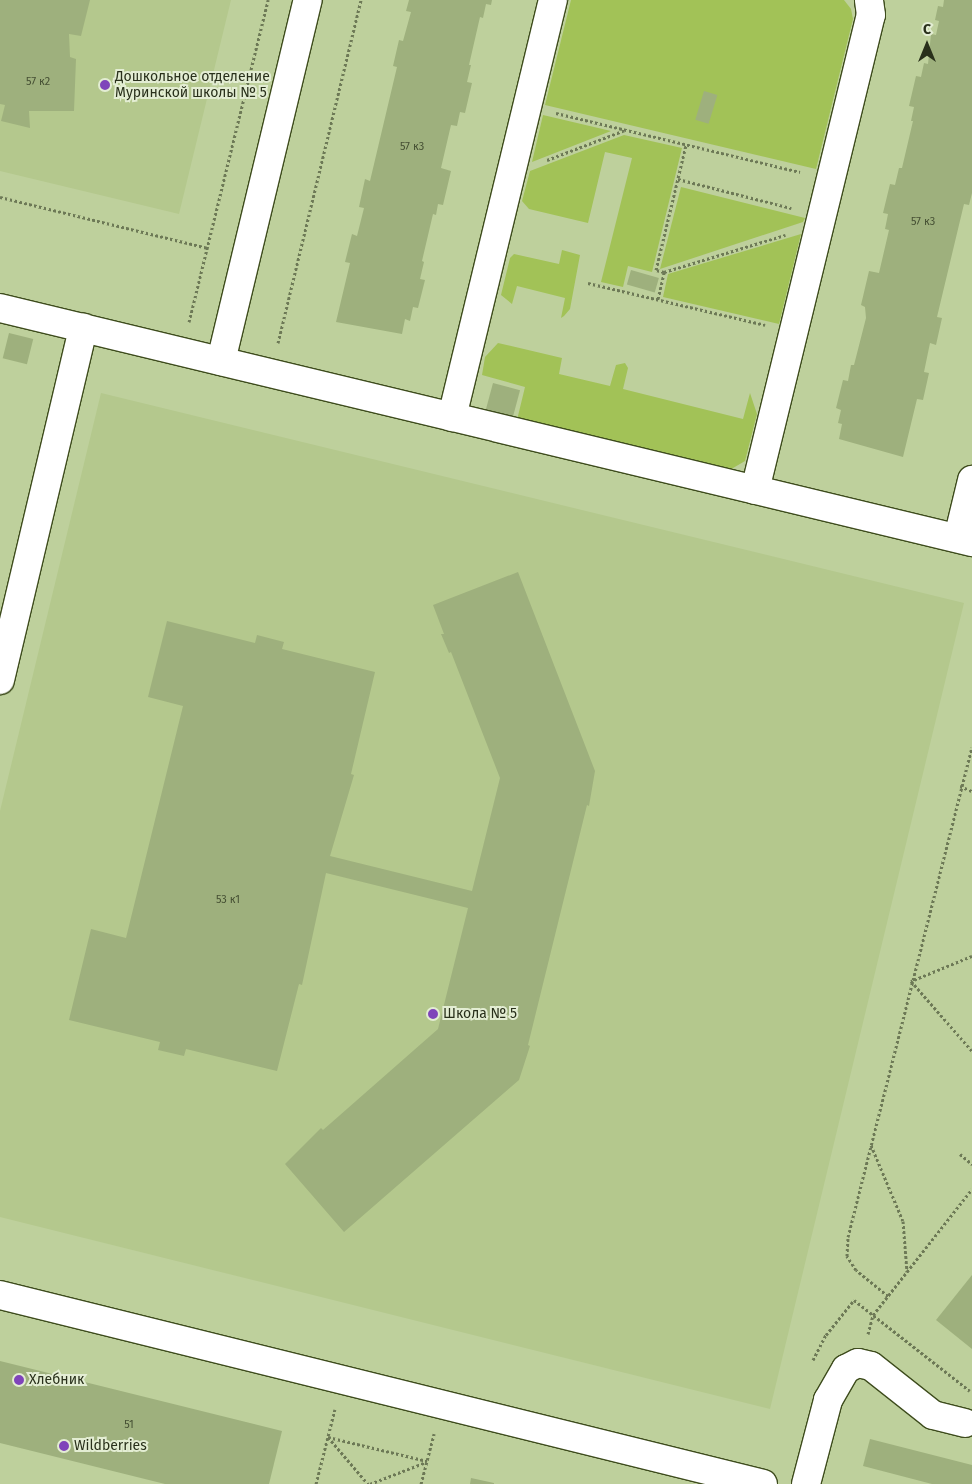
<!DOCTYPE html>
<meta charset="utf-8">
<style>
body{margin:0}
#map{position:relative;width:972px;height:1484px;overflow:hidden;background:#bed09c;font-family:"Fira Sans",sans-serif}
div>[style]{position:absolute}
.built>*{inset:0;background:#b4c88d}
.green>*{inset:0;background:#a2c257}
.building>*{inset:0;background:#9eb07d;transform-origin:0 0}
.path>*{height:3px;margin-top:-1.5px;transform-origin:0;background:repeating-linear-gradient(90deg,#6d7956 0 2.5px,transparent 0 5px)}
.roads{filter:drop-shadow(1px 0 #3e4c1d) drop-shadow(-1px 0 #3e4c1d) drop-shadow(0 1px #3e4c1d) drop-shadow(0 -1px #3e4c1d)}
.minor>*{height:28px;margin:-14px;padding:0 14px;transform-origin:14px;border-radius:14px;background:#fff}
.dots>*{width:14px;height:14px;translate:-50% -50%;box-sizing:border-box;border:2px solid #e3edd3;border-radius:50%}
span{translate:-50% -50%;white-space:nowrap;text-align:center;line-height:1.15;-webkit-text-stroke:4px #e3edd3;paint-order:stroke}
.number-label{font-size:11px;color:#465034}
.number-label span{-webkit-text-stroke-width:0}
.poi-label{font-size:14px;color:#29301b}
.left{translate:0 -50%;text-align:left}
.north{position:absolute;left:902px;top:20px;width:50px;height:50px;-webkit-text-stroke:4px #e3edd3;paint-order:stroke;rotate:0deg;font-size:14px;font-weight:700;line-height:20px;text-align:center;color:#29301b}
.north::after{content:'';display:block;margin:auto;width:18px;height:22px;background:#29301b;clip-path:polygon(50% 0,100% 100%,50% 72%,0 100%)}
</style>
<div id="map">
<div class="built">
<i style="clip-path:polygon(0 0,231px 0,179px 214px,0 171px)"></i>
<i style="clip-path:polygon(101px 393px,964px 603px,770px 1409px,0 1217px,0 811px)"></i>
</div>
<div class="green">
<i style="clip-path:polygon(571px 0,844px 0,851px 9px,853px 19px,816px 169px,545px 105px)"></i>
<i style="clip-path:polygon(543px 115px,611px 131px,532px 162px)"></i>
<i style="clip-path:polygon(624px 135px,682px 148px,652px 272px,628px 266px,623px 287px,601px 282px,632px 158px,605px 152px,588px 223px,529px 209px,522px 201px,530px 171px)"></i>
<i style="clip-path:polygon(681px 187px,805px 218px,803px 222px,660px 269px)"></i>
<i style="clip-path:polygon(801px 234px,779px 324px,663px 297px,668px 274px)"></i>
<i style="clip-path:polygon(562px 250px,580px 255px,570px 309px,564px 316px,561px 318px,565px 298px,517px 286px,512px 304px,501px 295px,510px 258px,514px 254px,559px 264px)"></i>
<i style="clip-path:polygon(498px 343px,562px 358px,559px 374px,610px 386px,616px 365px,625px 363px,628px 368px,623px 389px,743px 419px,750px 393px,757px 414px,745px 461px,728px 471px,517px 420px,525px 387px,482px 375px,485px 357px)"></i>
</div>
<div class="building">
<i style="clip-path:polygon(0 0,90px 0,81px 36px,69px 34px,70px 57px,76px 59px,74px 111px,29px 111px,30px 128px,1px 121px,5px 105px,0 104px)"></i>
<i style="clip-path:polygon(409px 0,492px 0,491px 5px,486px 4px,483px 18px,480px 17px,469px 65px,471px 65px,467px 82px,472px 83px,465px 113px,460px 112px,457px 126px,451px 125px,441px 168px,451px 171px,443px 205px,438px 204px,436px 215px,433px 214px,422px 261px,424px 262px,420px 279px,425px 280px,418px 308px,413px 307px,410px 321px,405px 319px,402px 334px,336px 322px,350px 263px,345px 262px,352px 234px,357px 236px,364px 208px,359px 207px,365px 179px,370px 181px,397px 67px,393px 66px,399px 40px,403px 41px,411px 12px,406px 11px)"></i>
<i style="clip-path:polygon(944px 0,972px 0,972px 193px,969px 205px,964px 204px,937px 317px,942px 318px,936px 345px,930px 343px,924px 372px,929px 373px,923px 400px,917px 399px,903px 457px,839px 439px,842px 424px,838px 423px,841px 410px,836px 408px,843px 380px,848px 381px,851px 365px,854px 365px,866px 318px,865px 307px,861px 305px,869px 271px,879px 273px,889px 230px,885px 229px,888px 214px,883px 213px,890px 184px,895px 185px,899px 168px,902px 168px,913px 121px,911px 121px,914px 107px,909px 106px,916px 76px,921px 77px,924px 63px,928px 64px,931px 34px,936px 35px,939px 21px,935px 20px,938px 6px,943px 7px)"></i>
<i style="left:704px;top:91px;width:14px;height:30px;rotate:17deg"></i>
<i style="left:631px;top:270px;width:29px;height:15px;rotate:16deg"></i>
<i style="left:9px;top:333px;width:25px;height:26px;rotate:14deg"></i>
<i style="left:493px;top:383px;width:28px;height:28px;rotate:15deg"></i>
<i style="clip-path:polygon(518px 572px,595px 771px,589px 806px,587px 805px,528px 1045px,530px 1046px,519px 1080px,344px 1232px,285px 1164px,321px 1128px,323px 1130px,438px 1029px,468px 908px,326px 873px,302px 985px,299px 984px,277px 1071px,186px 1049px,184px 1056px,158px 1050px,160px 1042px,69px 1020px,91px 929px,126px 938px,183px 706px,148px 697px,167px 621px,255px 643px,257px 635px,284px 642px,282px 649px,375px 672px,351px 774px,354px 775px,330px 856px,472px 891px,500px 778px,451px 652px,449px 653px,441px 634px,444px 634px,433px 605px)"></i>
<i style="clip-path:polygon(972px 1275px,972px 1349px,936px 1320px)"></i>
<i style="clip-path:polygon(0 1361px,282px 1431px,269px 1484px,165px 1484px,0 1443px)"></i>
<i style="clip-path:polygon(870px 1439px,972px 1465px,972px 1484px,932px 1484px,863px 1466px)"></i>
<i style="clip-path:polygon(471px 1478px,494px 1483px,494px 1484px,470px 1484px)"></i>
</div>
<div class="path">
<i style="left:556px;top:113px;width:251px;rotate:13.6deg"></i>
<i style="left:547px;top:160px;width:84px;rotate:-21deg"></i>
<i style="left:678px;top:179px;width:117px;rotate:14.4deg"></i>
<i style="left:0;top:197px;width:213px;rotate:13.8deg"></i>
<i style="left:664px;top:272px;width:127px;rotate:-17deg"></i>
<i style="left:588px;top:283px;width:182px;rotate:13.3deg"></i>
<i style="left:658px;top:299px;width:28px;rotate:-77deg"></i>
<i style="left:664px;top:272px;width:8px;rotate:-166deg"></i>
<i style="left:656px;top:270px;width:129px;rotate:-76.5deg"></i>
<i style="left:189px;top:322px;width:332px;rotate:-76.2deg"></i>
<i style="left:278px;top:343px;width:353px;rotate:-76.4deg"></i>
<i style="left:960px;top:786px;width:13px;rotate:23deg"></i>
<i style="left:972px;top:956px;width:66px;rotate:157.7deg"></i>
<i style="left:911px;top:981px;width:93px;rotate:48.9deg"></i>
<i style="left:871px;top:1145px;width:82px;rotate:67.2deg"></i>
<i style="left:903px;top:1221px;width:51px;rotate:85.5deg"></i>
<i style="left:960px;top:1154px;width:16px;rotate:40deg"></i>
<i style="left:888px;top:1296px;width:41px;rotate:-140.9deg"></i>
<i style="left:856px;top:1270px;width:17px;rotate:-123deg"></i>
<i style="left:847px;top:1256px;width:19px;rotate:-87deg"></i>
<i style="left:848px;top:1237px;width:505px;rotate:-75.8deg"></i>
<i style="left:868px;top:1334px;width:20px;rotate:-75deg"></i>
<i style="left:873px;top:1315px;width:160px;rotate:-51.8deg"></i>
<i style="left:813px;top:1360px;width:28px;rotate:-63deg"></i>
<i style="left:826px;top:1335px;width:45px;rotate:-51.3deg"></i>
<i style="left:854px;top:1300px;width:147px;rotate:38.1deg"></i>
<i style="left:328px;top:1437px;width:102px;rotate:13.6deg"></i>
<i style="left:328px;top:1437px;width:62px;rotate:49.6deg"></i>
<i style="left:316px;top:1484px;width:77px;rotate:-75.8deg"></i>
<i style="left:370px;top:1484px;width:60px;rotate:-21.4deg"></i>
<i style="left:421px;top:1484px;width:52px;rotate:-75.4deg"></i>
</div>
<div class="roads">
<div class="minor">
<i style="left:0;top:308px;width:1000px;rotate:13.54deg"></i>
<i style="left:221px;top:361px;width:371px;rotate:-76.5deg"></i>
<i style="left:452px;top:417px;width:429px;rotate:-76.4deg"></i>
<i style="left:755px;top:490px;width:489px;rotate:-76.3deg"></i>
<i style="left:871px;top:15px;width:15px;rotate:-98deg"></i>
<i style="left:958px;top:538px;width:60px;rotate:-76.4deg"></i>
<i style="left:0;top:680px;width:362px;rotate:-76.7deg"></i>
<i style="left:0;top:1295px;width:786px;rotate:13.91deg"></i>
<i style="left:806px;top:1484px;width:87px;rotate:-75.3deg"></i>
<i style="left:828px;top:1400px;width:36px;rotate:-60deg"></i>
<i style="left:846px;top:1369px;width:13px;rotate:-27deg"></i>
<i style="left:858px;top:1363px;width:13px;rotate:13deg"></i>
<i style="left:871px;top:1366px;width:79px;rotate:38.3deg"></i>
<i style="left:933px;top:1415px;width:33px;rotate:14deg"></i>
</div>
</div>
<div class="dots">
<i style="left:105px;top:85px;background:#7f44ba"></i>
<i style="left:433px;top:1014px;background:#7f44ba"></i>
<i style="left:19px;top:1380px;background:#7f44ba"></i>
<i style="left:64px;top:1446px;background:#7f44ba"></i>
</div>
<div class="number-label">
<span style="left:38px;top:82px">57 к2</span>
<span style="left:412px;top:147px">57 к3</span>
<span style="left:923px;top:222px">57 к3</span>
<span style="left:228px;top:900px">53 к1</span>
<span style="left:129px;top:1425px">51</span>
</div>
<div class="poi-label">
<span class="left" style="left:115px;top:85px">Дошкольное отделение<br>Муринской школы № 5</span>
<span class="left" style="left:443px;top:1014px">Школа № 5</span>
<span class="left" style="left:29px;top:1380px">Хлебник</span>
<span class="left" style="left:74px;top:1446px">Wildberries</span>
</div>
<div class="north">С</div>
</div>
